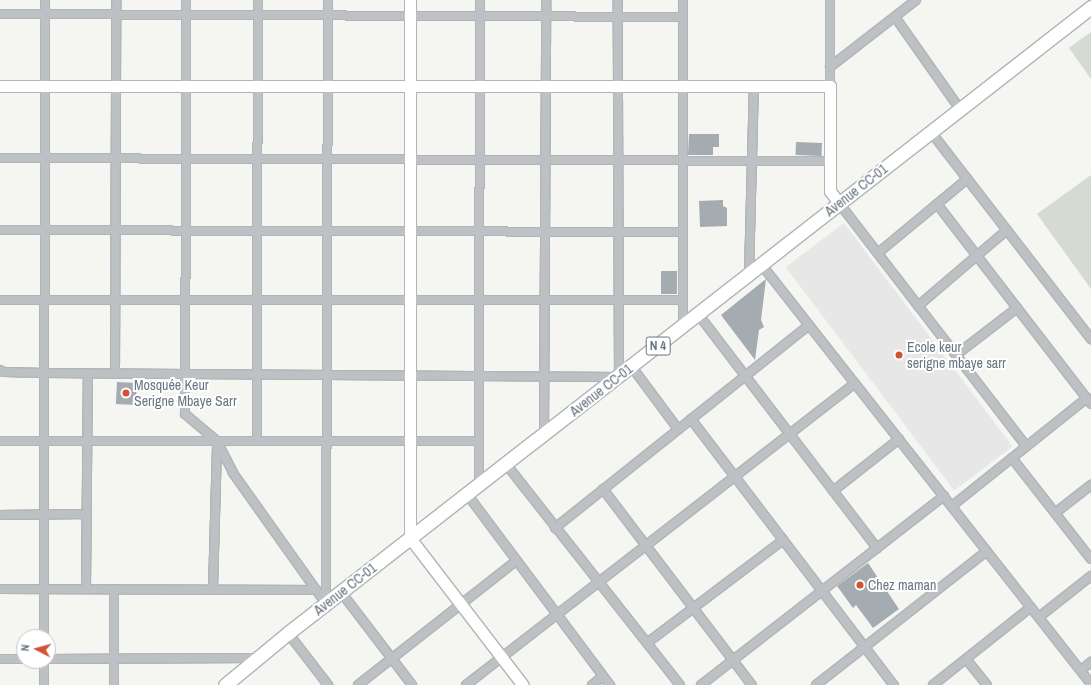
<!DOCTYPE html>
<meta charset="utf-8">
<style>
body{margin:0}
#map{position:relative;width:1091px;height:685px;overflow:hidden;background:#f5f5f2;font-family:"Archivo Narrow",sans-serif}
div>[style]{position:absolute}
.built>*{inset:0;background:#e6e7e6;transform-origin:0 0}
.green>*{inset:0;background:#d5dad2}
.building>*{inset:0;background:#a5acb1;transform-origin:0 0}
.roads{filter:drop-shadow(1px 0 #b0b5b8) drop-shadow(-1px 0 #b0b5b8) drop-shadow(0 1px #b0b5b8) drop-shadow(0 -1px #b0b5b8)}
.street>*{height:8px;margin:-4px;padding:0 4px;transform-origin:4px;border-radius:4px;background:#bdc1c4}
.secondary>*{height:11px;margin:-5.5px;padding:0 5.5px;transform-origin:5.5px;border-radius:5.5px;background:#fff}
.primary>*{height:13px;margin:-6.5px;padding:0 6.5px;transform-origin:6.5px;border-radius:6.5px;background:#fff}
.dots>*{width:11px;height:11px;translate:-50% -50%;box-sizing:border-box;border:2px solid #fff;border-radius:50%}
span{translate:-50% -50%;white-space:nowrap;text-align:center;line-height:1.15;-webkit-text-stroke:4px #fff;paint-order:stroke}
.shield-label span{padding:1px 3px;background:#fff;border:1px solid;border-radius:3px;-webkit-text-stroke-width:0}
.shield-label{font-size:13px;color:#687680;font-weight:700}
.street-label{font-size:14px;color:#687680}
.poi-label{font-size:14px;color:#687680}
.left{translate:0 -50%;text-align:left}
.north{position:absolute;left:16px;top:629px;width:40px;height:40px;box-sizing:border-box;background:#fff;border:1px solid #c3c8cc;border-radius:50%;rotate:276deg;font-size:11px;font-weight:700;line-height:16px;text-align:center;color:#687680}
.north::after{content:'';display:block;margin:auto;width:14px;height:18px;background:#d05338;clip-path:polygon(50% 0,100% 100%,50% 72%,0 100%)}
</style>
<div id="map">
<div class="built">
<i style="left:844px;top:223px;width:280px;height:73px;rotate:53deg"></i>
</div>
<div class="green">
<i style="clip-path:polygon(1091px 32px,1091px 79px,1069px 48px)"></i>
<i style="clip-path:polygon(1091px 175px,1091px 289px,1037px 214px)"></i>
</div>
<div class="building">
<i style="clip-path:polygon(689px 134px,719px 134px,719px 147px,713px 147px,713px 155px,688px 155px)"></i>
<i style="left:796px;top:142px;width:26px;height:13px;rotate:2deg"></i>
<i style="clip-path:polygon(723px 200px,723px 206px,727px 208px,727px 226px,700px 227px,699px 201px)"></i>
<i style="left:661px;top:271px;width:16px;height:23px"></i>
<i style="clip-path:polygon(766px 279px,761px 320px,764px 327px,759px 330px,755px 360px,721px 315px)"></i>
<i style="left:117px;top:382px;width:20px;height:22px;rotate:3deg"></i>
<i style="clip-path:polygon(868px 563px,899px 609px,873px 628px,856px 605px,853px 608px,837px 586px)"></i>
</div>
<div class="roads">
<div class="street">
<i style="left:186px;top:0;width:414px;rotate:90.1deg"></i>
<i style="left:185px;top:414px;width:42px;rotate:40.2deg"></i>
<i style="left:217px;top:441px;width:36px;rotate:63deg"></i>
<i style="left:233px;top:473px;width:161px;rotate:54.6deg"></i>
<i style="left:0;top:14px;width:683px;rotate:0.25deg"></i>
<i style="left:895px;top:17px;width:113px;rotate:54.8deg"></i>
<i style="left:830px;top:67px;width:109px;rotate:-37.9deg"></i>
<i style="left:830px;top:86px;width:86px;rotate:-90deg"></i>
<i style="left:931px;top:132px;width:262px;rotate:52.3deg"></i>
<i style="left:0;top:158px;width:830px;rotate:0.21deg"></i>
<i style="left:839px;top:203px;width:307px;rotate:52.4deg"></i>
<i style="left:937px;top:204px;width:252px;rotate:52.4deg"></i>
<i style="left:0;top:230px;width:683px;rotate:0.17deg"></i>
<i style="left:878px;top:253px;width:116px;rotate:-39.7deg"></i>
<i style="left:761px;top:264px;width:534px;rotate:51.84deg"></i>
<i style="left:749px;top:273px;width:186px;rotate:-88.5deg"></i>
<i style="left:0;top:300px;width:683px"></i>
<i style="left:918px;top:306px;width:117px;rotate:-40.5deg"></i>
<i style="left:698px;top:314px;width:295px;rotate:52.6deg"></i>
<i style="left:683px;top:326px;width:326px;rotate:-90deg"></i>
<i style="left:956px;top:355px;width:77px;rotate:-37.6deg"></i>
<i style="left:632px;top:367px;width:77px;rotate:53.4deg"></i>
<i style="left:0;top:370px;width:4px;rotate:27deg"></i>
<i style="left:4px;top:372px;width:41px;rotate:1.4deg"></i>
<i style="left:45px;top:373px;width:574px;rotate:0.4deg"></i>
<i style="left:619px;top:377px;width:377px;rotate:-90.2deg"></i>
<i style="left:115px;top:374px;width:374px;rotate:-89.8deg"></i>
<i style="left:691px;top:419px;width:335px;rotate:52.7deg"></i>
<i style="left:544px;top:434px;width:434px;rotate:-89.7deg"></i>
<i style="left:0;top:441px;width:479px"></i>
<i style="left:257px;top:441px;width:441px;rotate:-89.9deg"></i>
<i style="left:1012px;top:458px;width:128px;rotate:52deg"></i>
<i style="left:506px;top:464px;width:281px;rotate:51.8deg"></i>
<i style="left:479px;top:485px;width:485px;rotate:-89.9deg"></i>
<i style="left:603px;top:489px;width:246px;rotate:52.8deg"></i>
<i style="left:833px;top:491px;width:84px;rotate:-38.2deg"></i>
<i style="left:467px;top:494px;width:239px;rotate:53.2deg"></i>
<i style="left:952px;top:506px;width:173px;rotate:-38.7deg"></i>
<i style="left:1055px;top:513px;width:46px;rotate:-37.9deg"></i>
<i style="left:0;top:515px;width:87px;rotate:-0.7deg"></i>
<i style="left:555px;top:528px;width:325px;rotate:-38.6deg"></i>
<i style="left:0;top:589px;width:316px;rotate:0.2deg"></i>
<i style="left:86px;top:589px;width:215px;rotate:-89.5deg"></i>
<i style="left:114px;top:589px;width:96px;rotate:90deg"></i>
<i style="left:213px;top:589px;width:147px;rotate:-88.4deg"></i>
<i style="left:341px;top:592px;width:117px;rotate:52.6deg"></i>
<i style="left:326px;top:604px;width:604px;rotate:-89.81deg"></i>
<i style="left:1039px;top:617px;width:66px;rotate:-38.3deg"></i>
<i style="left:288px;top:633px;width:66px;rotate:52.4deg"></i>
<i style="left:44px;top:637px;width:637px;rotate:-89.91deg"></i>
<i style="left:647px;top:643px;width:171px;rotate:-37.1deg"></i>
<i style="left:0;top:659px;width:24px"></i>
<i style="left:48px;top:659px;width:209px;rotate:-0.3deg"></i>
<i style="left:966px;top:659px;width:33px;rotate:51deg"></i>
<i style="left:1081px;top:670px;width:13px;rotate:-39deg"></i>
<i style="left:44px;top:685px;width:24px;rotate:-90deg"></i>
<i style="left:358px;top:685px;width:201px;rotate:-38.1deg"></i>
<i style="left:466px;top:685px;width:492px;rotate:-37.8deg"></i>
<i style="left:592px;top:685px;width:14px;rotate:-39deg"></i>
<i style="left:701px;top:685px;width:308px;rotate:-37.9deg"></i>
<i style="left:816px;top:685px;width:217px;rotate:-38.1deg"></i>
<i style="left:933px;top:685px;width:125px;rotate:-38.5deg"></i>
</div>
<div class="secondary">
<i style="left:410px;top:0;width:538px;rotate:90deg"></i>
<i style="left:410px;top:538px;width:185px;rotate:52.5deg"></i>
<i style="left:0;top:86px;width:830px"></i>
<i style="left:830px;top:86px;width:105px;rotate:90deg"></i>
<i style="left:830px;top:191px;width:15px;rotate:53deg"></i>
</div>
<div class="primary">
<i style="left:225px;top:685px;width:82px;rotate:-39.5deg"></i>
<i style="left:288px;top:633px;width:1018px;rotate:-37.94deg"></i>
</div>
</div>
<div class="dots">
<i style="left:899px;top:355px;background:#d05338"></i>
<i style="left:126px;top:393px;background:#d05338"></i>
<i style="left:860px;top:585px;background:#d05338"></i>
</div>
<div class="shield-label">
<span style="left:658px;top:346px">N 4</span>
</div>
<div class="street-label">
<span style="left:856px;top:190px;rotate:-38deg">Avenue CC-01</span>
<span style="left:601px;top:390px;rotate:-38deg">Avenue CC-01</span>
<span style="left:345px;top:589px;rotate:-38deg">Avenue CC-01</span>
</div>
<div class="poi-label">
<span class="left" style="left:907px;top:355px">Ecole keur<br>serigne mbaye sarr</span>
<span class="left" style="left:134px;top:393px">Mosquée Keur<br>Serigne Mbaye Sarr</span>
<span class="left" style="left:868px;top:585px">Chez maman</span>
</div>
<div class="north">N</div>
</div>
